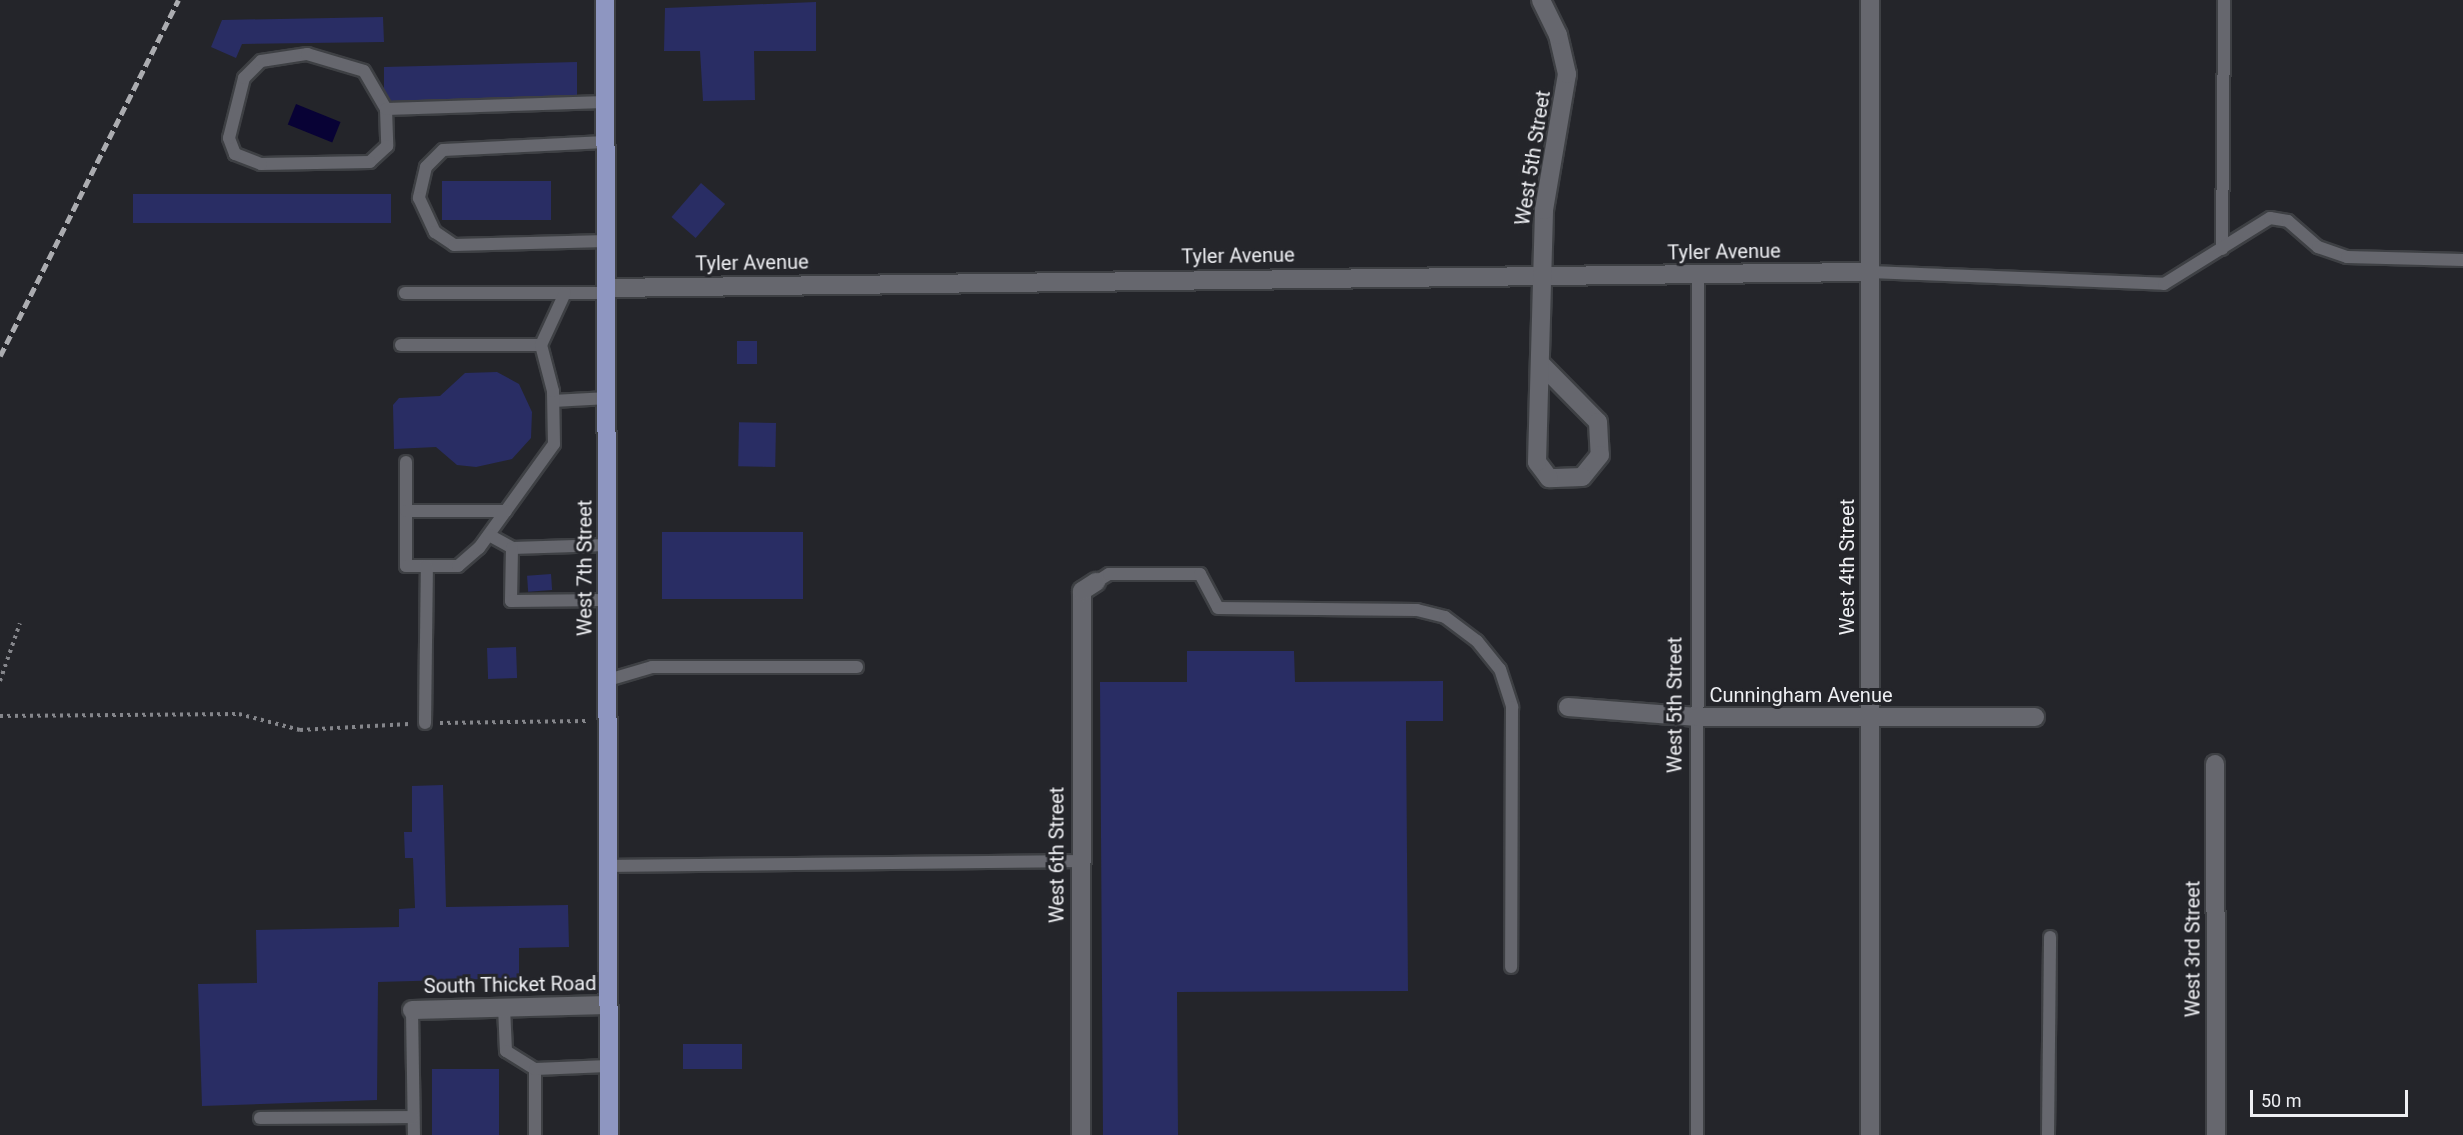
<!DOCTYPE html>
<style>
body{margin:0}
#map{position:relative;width:2463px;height:1135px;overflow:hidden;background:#24252a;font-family:Roboto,sans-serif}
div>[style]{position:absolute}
.water>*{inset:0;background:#080235;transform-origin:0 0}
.building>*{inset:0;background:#292d64;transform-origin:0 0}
.path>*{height:4px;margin-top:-2px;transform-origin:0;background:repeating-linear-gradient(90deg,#85868b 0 3px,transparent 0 7.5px)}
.roads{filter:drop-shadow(2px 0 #3e4044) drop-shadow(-2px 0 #3e4044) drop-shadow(0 2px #3e4044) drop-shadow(0 -2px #3e4044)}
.lane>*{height:12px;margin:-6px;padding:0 6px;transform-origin:6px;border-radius:6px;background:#66676e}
.street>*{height:18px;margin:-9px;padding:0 9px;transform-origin:9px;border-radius:9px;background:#66676e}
.secondary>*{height:18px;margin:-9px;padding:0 9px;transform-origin:9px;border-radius:9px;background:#66676e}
.primary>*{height:18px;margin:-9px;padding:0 9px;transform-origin:9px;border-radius:9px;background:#8e96c1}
.rail>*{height:4.5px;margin-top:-2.25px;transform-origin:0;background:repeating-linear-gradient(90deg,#abacb0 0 9px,transparent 0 13.5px)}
span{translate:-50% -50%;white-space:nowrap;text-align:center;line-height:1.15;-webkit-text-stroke:6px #24252a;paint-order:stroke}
.street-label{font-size:20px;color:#eeeff3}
.scale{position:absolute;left:2250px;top:1090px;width:158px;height:27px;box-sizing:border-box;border:3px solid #eeeff3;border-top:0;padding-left:8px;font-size:18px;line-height:21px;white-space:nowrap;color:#eeeff3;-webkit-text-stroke:4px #24252a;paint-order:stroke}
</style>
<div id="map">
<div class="water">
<i style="left:296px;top:104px;width:48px;height:22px;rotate:22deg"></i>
</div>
<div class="building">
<i style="clip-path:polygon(816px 2px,816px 51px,754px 51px,755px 100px,703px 101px,700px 51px,664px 51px,665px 8px)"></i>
<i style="clip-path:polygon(383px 17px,384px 42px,242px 44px,236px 58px,211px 47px,222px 20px)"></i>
<i style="clip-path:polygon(577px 62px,577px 95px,391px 101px,384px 89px,384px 67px)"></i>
<i style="left:551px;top:181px;width:39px;height:109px;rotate:90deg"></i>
<i style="left:701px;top:183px;width:32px;height:45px;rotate:41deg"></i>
<i style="left:391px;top:194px;width:29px;height:258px;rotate:90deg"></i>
<i style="left:737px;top:341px;width:20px;height:23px"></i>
<i style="clip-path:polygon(497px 372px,519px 384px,532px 412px,531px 438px,512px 459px,476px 467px,457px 465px,436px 447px,394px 449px,393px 405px,399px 398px,440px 396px,465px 373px)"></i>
<i style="left:776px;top:423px;width:44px;height:37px;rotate:91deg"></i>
<i style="left:662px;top:532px;width:141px;height:67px"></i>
<i style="left:551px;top:574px;width:16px;height:24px;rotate:86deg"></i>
<i style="left:516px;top:647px;width:31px;height:29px;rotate:88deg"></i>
<i style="clip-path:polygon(1187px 651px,1294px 651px,1295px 682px,1443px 681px,1443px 721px,1406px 721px,1408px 991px,1177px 992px,1178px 1135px,1103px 1135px,1100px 682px,1187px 682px)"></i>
<i style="clip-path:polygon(443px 785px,446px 907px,568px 905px,569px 947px,519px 948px,519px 978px,378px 982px,377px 1100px,202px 1106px,198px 984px,257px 983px,256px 930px,399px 927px,399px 909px,415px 908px,413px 858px,405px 858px,404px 832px,412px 832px,412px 786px)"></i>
<i style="left:683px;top:1044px;width:59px;height:25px"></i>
<i style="left:499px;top:1069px;width:66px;height:67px;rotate:90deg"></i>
</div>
<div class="path">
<i style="left:0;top:681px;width:61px;rotate:-71deg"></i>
<i style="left:0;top:716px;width:239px;rotate:-0.5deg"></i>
<i style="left:239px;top:714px;width:63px;rotate:14.7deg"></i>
<i style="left:300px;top:730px;width:109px;rotate:-3.2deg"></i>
<i style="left:440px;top:723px;width:149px;rotate:-0.8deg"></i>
</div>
<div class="roads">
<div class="lane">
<i style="left:386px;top:109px;width:37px;rotate:88deg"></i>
<i style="left:387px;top:146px;width:23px;rotate:137deg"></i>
<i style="left:370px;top:162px;width:109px;rotate:178.9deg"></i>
<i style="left:261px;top:164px;width:28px;rotate:-159deg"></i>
<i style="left:235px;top:154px;width:17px;rotate:-111deg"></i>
<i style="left:229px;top:138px;width:62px;rotate:-76deg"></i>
<i style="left:244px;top:78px;width:24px;rotate:-45deg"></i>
<i style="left:261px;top:61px;width:47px;rotate:-8.7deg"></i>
<i style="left:307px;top:54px;width:59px;rotate:16.6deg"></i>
<i style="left:364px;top:71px;width:44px;rotate:59.9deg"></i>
<i style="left:386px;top:109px;width:219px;rotate:-1.8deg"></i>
<i style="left:605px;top:142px;width:162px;rotate:177.2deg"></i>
<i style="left:443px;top:150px;width:24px;rotate:135deg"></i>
<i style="left:426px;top:167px;width:32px;rotate:103deg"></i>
<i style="left:419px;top:198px;width:38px;rotate:65deg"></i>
<i style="left:435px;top:232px;width:23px;rotate:34deg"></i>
<i style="left:454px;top:245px;width:152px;rotate:-1.5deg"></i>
<i style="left:2222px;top:249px;width:249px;rotate:-89.5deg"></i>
<i style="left:1870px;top:272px;width:294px;rotate:2.3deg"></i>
<i style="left:2164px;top:284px;width:125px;rotate:-31.9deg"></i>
<i style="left:2270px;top:218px;width:18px;rotate:9deg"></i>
<i style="left:2288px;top:221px;width:40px;rotate:41deg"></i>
<i style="left:2318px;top:247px;width:31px;rotate:19deg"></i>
<i style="left:2347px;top:257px;width:116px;rotate:1.5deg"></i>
<i style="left:405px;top:293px;width:201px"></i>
<i style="left:401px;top:345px;width:140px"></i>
<i style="left:541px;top:345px;width:57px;rotate:-65.2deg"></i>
<i style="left:554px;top:401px;width:53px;rotate:-3.2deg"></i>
<i style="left:406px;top:462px;width:104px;rotate:90deg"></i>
<i style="left:406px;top:566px;width:52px"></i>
<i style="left:458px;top:566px;width:28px;rotate:-41deg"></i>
<i style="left:479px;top:548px;width:128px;rotate:-54.2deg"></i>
<i style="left:554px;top:444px;width:53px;rotate:-91.1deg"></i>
<i style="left:553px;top:391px;width:48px;rotate:-104.6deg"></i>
<i style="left:406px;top:511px;width:100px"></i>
<i style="left:489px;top:535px;width:26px;rotate:29deg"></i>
<i style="left:607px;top:545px;width:95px;rotate:178.2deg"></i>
<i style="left:512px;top:548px;width:53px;rotate:91.1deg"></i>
<i style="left:511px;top:601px;width:96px;rotate:-0.6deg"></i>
<i style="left:1096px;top:582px;width:15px;rotate:-32deg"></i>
<i style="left:1109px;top:574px;width:91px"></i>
<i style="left:1200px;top:574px;width:38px;rotate:62deg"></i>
<i style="left:1218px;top:608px;width:199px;rotate:0.6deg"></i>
<i style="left:1417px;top:610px;width:29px;rotate:14deg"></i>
<i style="left:1445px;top:617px;width:40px;rotate:37deg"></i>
<i style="left:1477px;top:641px;width:36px;rotate:51deg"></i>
<i style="left:1500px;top:669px;width:40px;rotate:72deg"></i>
<i style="left:1512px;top:707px;width:260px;rotate:90.2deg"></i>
<i style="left:608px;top:680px;width:46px;rotate:-16.5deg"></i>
<i style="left:652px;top:667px;width:205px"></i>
<i style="left:425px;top:723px;width:157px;rotate:-89.3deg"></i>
<i style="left:608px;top:866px;width:471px;rotate:-0.6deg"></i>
<i style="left:504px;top:1007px;width:44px;rotate:87.4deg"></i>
<i style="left:506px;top:1051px;width:34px;rotate:32deg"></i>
<i style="left:412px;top:1010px;width:125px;rotate:89.1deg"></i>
<i style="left:260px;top:1118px;width:153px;rotate:-0.4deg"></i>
<i style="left:535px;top:1135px;width:66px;rotate:-90deg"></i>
<i style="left:535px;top:1069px;width:73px;rotate:-2.4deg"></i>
<i style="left:1697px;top:1135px;width:860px;rotate:-89.93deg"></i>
<i style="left:2048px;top:1135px;width:198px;rotate:-89.4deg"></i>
</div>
<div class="street">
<i style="left:606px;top:288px;width:1264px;rotate:-0.73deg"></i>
<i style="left:1541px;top:364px;width:81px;rotate:45.5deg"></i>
<i style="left:1598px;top:422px;width:33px;rotate:87deg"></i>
<i style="left:1600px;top:455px;width:28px;rotate:129deg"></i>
<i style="left:1582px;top:477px;width:33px;rotate:178deg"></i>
<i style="left:1549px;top:478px;width:20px;rotate:-127deg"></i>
<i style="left:1537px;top:462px;width:252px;rotate:-88.4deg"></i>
<i style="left:1544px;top:210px;width:138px;rotate:-80.4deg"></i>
<i style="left:1567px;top:74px;width:40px;rotate:-103deg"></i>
<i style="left:1558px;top:35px;width:39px;rotate:-116deg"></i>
<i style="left:1568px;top:707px;width:130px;rotate:4.4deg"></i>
<i style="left:1698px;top:717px;width:337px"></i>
<i style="left:2215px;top:764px;width:371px;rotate:89.8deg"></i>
<i style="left:412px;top:1010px;width:196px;rotate:-1.5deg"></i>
<i style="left:1081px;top:1135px;width:544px;rotate:-89.89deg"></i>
<i style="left:1082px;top:591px;width:17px;rotate:-33deg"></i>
</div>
<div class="secondary">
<i style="left:1870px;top:1135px;width:1135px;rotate:-90deg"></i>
</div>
<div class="primary">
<i style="left:605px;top:0;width:1135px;rotate:89.8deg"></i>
</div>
</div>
<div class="rail">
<i style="left:0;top:356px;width:398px;rotate:-63.4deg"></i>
</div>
<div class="street-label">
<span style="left:1533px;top:158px;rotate:-81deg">West 5th Street</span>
<span style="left:1724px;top:252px;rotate:-1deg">Tyler Avenue</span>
<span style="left:1238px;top:256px;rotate:-1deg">Tyler Avenue</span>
<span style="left:752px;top:263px;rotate:-1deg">Tyler Avenue</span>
<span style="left:1847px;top:567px;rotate:-90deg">West 4th Street</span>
<span style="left:585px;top:568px;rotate:-90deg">West 7th Street</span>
<span style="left:1801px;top:695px">Cunningham Avenue</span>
<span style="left:1675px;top:705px;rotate:-90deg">West 5th Street</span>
<span style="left:1057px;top:855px;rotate:-90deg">West 6th Street</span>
<span style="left:2193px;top:949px;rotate:-90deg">West 3rd Street</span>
<span style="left:510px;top:985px;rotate:-1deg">South Thicket Road</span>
</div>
<div class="scale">50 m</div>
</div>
